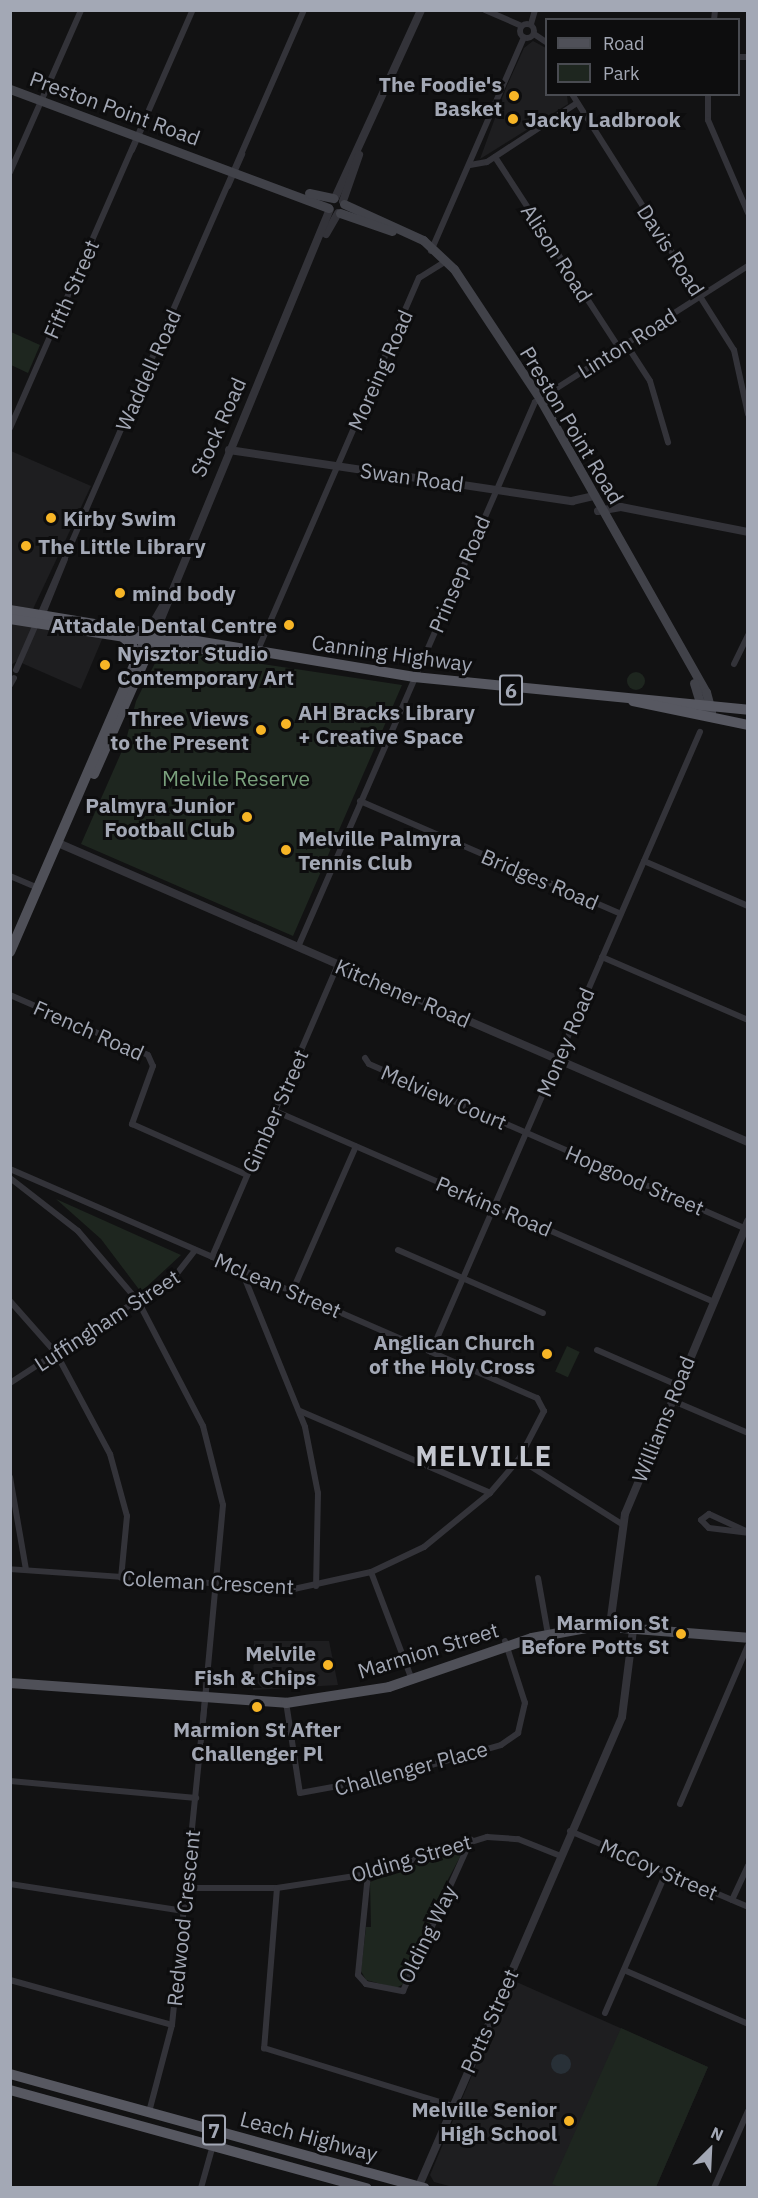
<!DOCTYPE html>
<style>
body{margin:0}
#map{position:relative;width:758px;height:2198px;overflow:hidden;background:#121213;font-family:"IBM Plex Sans",sans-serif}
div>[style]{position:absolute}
.built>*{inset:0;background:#1e1e20}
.green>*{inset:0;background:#1e261f;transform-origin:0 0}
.round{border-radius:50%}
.water>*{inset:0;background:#283037}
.minor>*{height:6px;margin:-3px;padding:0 3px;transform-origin:3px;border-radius:3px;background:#333339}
.minor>.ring{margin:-3px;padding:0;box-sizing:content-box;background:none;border:6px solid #333339;border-radius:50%}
.tertiary>*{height:8px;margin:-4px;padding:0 4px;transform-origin:4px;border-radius:4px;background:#333339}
.secondary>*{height:9px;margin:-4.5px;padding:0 4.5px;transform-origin:4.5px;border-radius:4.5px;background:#414249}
.primary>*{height:10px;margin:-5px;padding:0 5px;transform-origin:5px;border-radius:5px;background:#4f5058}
.trunk>*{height:10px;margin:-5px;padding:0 5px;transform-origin:5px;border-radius:5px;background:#575861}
.dots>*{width:16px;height:16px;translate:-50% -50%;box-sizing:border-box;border:3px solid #0d0d0e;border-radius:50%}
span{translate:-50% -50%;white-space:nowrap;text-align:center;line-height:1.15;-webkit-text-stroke:6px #0d0d0e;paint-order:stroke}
.shield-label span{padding:2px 4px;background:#0d0d0e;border:2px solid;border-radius:4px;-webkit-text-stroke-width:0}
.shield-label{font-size:20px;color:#a3a8b5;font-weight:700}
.poi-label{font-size:21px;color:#a3a8b5;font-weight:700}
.right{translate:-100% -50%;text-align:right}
.left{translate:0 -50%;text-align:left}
.street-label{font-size:21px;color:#a3a8b5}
.park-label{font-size:21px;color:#79a07c}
.district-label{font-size:27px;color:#c4c7d0;font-weight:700;letter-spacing:1.5px}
.frame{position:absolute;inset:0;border:12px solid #a3a8b5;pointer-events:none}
.legend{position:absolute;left:545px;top:18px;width:195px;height:78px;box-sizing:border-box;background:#0d0d0e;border:2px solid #494b51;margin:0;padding:8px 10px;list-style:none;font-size:18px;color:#a3a8b5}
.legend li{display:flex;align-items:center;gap:12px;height:30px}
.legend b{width:30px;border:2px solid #494b51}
.north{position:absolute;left:680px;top:2120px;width:60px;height:60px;-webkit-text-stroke:4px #0d0d0e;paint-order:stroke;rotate:24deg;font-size:16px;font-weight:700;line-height:24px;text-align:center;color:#a3a8b5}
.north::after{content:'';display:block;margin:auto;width:21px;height:27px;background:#a3a8b5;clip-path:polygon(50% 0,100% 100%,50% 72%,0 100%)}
</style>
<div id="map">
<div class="built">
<i style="clip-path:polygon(533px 41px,546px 48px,546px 94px,567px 95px,568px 104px,480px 159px,506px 88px,524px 48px)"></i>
<i style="clip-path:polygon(11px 451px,91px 486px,33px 609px,11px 605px)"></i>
<i style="clip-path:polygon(11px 623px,103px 637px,81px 689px,17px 661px,11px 665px)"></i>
<i style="clip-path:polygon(254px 1641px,329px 1641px,338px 1685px,253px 1690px)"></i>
<i style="clip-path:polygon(512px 1980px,708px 2067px,656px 2187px,453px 2187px,434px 2182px,430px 2175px)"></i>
</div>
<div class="green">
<i style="clip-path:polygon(11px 332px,40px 345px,28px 373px,11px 365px)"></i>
<i style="clip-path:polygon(162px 649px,402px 685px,293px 936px,81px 844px,125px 744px,136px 701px)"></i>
<i class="round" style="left:627px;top:672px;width:18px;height:18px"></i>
<i style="clip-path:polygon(56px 1199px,181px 1255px,141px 1292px,101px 1239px)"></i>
<i style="left:567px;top:1346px;width:14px;height:28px;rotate:25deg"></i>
<i style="clip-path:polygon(453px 1850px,461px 1855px,435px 1904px,439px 1906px,419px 1953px,413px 1952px,404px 1984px,396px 1988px,366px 1980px,361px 1971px,366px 1927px,371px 1927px,370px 1882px)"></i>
<i style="clip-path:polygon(621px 2028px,708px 2067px,656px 2187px,560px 2187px,552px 2184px)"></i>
</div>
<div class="water">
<i class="round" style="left:551px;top:2054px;width:20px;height:20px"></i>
</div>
<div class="minor">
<i style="left:485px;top:10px;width:40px;rotate:23.4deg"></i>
<i style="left:714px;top:20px;width:10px;rotate:-84deg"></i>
<i class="ring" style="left:520px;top:24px;width:8px;height:8px"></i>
<i style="left:531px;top:24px;width:15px;rotate:-74deg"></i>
<i style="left:534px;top:34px;width:14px;rotate:34deg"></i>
<i style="left:738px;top:57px;width:10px"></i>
<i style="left:572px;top:94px;width:303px;rotate:57.7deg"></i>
<i style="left:734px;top:350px;width:66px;rotate:77.7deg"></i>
<i style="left:708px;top:94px;width:26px;rotate:90deg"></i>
<i style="left:708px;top:120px;width:101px;rotate:66.7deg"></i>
<i style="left:132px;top:150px;width:32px;rotate:-66deg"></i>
<i style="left:495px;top:157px;width:228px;rotate:57deg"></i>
<i style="left:470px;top:165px;width:17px;rotate:-10deg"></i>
<i style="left:487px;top:162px;width:108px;rotate:-33.2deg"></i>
<i style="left:10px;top:172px;width:177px;rotate:-66.3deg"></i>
<i style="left:228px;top:186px;width:35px;rotate:-66deg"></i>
<i style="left:431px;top:251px;width:233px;rotate:-66.5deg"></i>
<i style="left:626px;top:344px;width:44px;rotate:57deg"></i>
<i style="left:650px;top:381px;width:64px;rotate:73.6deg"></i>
<i style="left:10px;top:428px;width:456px;rotate:-66.4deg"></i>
<i style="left:42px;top:616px;width:61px;rotate:-68deg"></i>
<i style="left:257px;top:652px;width:408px;rotate:-66.6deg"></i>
<i style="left:419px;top:278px;width:28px;rotate:-32deg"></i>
<i style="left:734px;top:664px;width:32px;rotate:-64deg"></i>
<i style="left:16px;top:670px;width:720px;rotate:-66.43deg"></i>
<i style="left:10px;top:685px;width:8px;rotate:-60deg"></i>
<i style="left:360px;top:801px;width:284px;rotate:23.4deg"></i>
<i style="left:644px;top:861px;width:113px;rotate:23.4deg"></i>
<i style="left:10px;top:876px;width:30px;rotate:23deg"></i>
<i style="left:298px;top:947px;width:594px;rotate:-66.5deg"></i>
<i style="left:535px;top:402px;width:253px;rotate:-32.6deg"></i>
<i style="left:602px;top:957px;width:159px;rotate:23.3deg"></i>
<i style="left:10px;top:995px;width:150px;rotate:23.5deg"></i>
<i style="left:148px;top:1055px;width:12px;rotate:66deg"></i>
<i style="left:153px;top:1066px;width:62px;rotate:109.9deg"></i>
<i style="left:132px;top:1124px;width:126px;rotate:23.9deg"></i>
<i style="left:365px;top:1058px;width:7px;rotate:56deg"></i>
<i style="left:369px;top:1064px;width:410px;rotate:23.6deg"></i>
<i style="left:275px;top:1111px;width:477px;rotate:23.5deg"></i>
<i style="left:10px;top:1169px;width:575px;rotate:23.49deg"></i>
<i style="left:537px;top:1398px;width:15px;rotate:62deg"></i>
<i style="left:544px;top:1411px;width:54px;rotate:117.5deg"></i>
<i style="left:519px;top:1459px;width:45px;rotate:130.5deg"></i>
<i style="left:490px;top:1493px;width:85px;rotate:140.7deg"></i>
<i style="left:424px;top:1547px;width:59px;rotate:154.7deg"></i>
<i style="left:371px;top:1572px;width:79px;rotate:167.6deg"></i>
<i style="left:294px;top:1589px;width:285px;rotate:-176deg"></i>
<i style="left:10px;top:1178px;width:86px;rotate:37.9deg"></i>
<i style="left:78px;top:1231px;width:92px;rotate:49.4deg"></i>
<i style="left:138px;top:1301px;width:141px;rotate:62.5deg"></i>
<i style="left:203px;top:1426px;width:81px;rotate:75.8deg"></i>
<i style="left:223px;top:1505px;width:217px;rotate:95.3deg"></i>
<i style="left:398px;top:1250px;width:158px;rotate:23.5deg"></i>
<i style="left:212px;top:1257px;width:318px;rotate:-66.7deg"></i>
<i style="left:241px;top:1269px;width:170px;rotate:67.9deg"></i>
<i style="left:305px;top:1427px;width:67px;rotate:78.9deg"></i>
<i style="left:318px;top:1493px;width:93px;rotate:91.2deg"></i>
<i style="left:292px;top:1292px;width:159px;rotate:-66.3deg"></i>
<i style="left:10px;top:1301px;width:69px;rotate:48.5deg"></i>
<i style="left:56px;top:1353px;width:115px;rotate:61.9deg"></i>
<i style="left:110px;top:1454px;width:64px;rotate:74.7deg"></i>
<i style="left:127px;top:1516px;width:62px;rotate:95.5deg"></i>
<i style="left:597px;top:1350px;width:87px;rotate:23.6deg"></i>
<i style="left:431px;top:1352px;width:676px;rotate:-66.55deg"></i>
<i style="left:10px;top:1383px;width:197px;rotate:-33deg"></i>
<i style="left:175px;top:1276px;width:33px;rotate:-52deg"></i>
<i style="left:671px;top:1400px;width:84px;rotate:23.2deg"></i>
<i style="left:300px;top:1411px;width:207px;rotate:23.3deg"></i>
<i style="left:519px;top:1459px;width:122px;rotate:32.3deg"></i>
<i style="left:10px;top:1477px;width:94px;rotate:80.2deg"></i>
<i style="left:748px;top:1532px;width:43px;rotate:-155.2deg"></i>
<i style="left:709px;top:1514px;width:10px;rotate:143deg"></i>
<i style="left:701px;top:1520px;width:11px;rotate:45deg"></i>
<i style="left:709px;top:1528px;width:39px;rotate:7deg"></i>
<i style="left:371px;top:1572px;width:116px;rotate:69.2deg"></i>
<i style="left:538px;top:1578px;width:57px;rotate:79.9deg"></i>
<i style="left:286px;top:1702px;width:92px;rotate:81.3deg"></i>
<i style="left:300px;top:1793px;width:95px;rotate:-10.4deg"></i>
<i style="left:393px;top:1776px;width:112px;rotate:-16deg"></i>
<i style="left:501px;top:1745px;width:21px;rotate:-35deg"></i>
<i style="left:518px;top:1733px;width:31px;rotate:-77deg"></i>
<i style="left:525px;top:1703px;width:65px;rotate:-107.9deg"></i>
<i style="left:10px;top:1781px;width:187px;rotate:5.2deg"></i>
<i style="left:680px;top:1804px;width:173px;rotate:-66.8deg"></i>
<i style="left:570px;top:1831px;width:194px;rotate:23.1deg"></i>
<i style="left:368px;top:1874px;width:101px;rotate:95.7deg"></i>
<i style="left:358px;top:1975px;width:12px;rotate:48deg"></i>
<i style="left:366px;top:1984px;width:38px;rotate:11deg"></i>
<i style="left:403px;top:1991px;width:166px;rotate:-65.8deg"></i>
<i style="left:10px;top:1884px;width:176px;rotate:8.8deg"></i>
<i style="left:186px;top:1888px;width:91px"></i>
<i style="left:277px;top:1888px;width:92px;rotate:-8.7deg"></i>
<i style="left:368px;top:1874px;width:125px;rotate:-17.3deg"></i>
<i style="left:487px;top:1837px;width:31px;rotate:4deg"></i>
<i style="left:518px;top:1839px;width:46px;rotate:21.6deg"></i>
<i style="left:277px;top:1888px;width:161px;rotate:94.6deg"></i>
<i style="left:264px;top:2048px;width:197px;rotate:17.1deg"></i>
<i style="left:732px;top:1900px;width:38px;rotate:-65deg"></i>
<i style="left:624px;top:1970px;width:135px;rotate:23.5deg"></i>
<i style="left:10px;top:1980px;width:168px;rotate:15.5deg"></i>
<i style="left:605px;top:2013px;width:153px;rotate:-66.5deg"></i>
<i style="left:149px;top:2112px;width:90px;rotate:-75.2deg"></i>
<i style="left:172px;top:2025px;width:346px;rotate:-84.2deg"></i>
<i style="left:201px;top:2188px;width:45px;rotate:-74.4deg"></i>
<i style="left:714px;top:2188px;width:84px;rotate:-66.2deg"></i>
</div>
<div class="tertiary">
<i style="left:335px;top:198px;width:207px;rotate:-65.4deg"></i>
<i style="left:343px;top:201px;width:49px;rotate:-70.8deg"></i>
<i style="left:326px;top:234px;width:24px;rotate:-60deg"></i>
<i style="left:229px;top:450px;width:347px;rotate:8.5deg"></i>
<i style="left:572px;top:501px;width:23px;rotate:-13deg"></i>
<i style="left:598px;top:511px;width:23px;rotate:-10deg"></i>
<i style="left:621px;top:507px;width:129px;rotate:11.1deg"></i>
<i style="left:149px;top:630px;width:30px;rotate:-60deg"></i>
<i style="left:156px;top:631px;width:456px;rotate:-67.6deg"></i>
<i style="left:58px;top:843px;width:752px;rotate:23.43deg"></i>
<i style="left:610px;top:1625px;width:112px;rotate:-82.3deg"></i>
<i style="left:625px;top:1514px;width:318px;rotate:-67.2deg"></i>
<i style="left:418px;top:2188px;width:513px;rotate:-66.58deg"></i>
<i style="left:622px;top:1717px;width:96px;rotate:-82.8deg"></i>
</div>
<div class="secondary">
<i style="left:10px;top:89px;width:340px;rotate:20.5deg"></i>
<i style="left:309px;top:193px;width:25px;rotate:12deg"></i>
<i style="left:344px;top:204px;width:87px;rotate:24.5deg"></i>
<i style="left:423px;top:240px;width:42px;rotate:43.1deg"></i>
<i style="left:454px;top:269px;width:156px;rotate:56.5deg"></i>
<i style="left:540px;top:399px;width:337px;rotate:60.5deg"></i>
<i style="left:706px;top:692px;width:20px;rotate:75deg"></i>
<i style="left:340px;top:213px;width:55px;rotate:19.1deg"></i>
<i style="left:694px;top:683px;width:31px;rotate:73deg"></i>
</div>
<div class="primary">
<i style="left:94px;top:774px;width:143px;rotate:-66.1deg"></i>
<i style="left:10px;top:952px;width:348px;rotate:-66.6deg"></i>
<i style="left:10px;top:1683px;width:277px;rotate:4.1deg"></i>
<i style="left:286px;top:1703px;width:104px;rotate:-8.8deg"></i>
<i style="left:389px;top:1687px;width:151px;rotate:-18.9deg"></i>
<i style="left:532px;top:1638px;width:66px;rotate:-10.5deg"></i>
<i style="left:597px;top:1626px;width:151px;rotate:4.5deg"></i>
</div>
<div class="trunk">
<i style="left:10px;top:610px;width:410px;rotate:9.4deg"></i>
<i style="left:414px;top:677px;width:336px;rotate:5.6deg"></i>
<i style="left:10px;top:619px;width:199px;rotate:8.9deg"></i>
<i style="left:207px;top:650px;width:46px;rotate:2.5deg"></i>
<i style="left:123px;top:637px;width:12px;rotate:42deg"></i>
<i style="left:132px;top:645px;width:20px;rotate:84deg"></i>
<i style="left:633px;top:701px;width:117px;rotate:11.8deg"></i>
<i style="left:10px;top:2074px;width:430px;rotate:15.4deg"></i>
<i style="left:10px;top:2090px;width:370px;rotate:15.4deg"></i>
</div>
<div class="dots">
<i style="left:514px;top:96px;background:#f7b526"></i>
<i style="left:513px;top:119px;background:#f7b526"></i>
<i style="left:51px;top:518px;background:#f7b526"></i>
<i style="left:26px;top:546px;background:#f7b526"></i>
<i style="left:120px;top:593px;background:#f7b526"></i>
<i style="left:289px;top:625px;background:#f7b526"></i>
<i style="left:105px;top:665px;background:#f7b526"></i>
<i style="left:286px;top:724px;background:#f7b526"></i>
<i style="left:261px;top:730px;background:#f7b526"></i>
<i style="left:247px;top:817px;background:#f7b526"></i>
<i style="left:286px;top:850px;background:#f7b526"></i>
<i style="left:547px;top:1354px;background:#f7b526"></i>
<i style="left:681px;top:1634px;background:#f7b526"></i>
<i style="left:328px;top:1665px;background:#f7b526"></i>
<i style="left:257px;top:1707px;background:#f7b526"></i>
<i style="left:569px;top:2121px;background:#f7b526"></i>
</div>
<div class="shield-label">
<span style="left:511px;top:690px">6</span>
<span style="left:214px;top:2130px">7</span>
</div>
<div class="poi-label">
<span class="right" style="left:502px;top:96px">The Foodie's<br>Basket</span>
<span class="left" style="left:525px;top:119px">Jacky Ladbrook</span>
<span class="left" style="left:63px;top:518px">Kirby Swim</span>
<span class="left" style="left:38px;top:546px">The Little Library</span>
<span class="left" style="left:132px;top:593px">mind body</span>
<span class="right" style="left:277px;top:625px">Attadale Dental Centre</span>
<span class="left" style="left:117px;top:665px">Nyisztor Studio<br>Contemporary Art</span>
<span class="left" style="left:298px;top:724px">AH Bracks Library<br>+ Creative Space</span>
<span class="right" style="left:249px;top:730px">Three Views<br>to the Present</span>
<span class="right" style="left:235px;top:817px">Palmyra Junior<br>Football Club</span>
<span class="left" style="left:298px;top:850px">Melville Palmyra<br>Tennis Club</span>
<span class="right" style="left:535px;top:1354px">Anglican Church<br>of the Holy Cross</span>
<span class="right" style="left:669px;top:1634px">Marmion St<br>Before Potts St</span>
<span class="right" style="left:316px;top:1665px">Melvile<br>Fish &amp; Chips</span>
<span style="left:257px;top:1741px">Marmion St After<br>Challenger Pl</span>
<span class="right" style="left:557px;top:2121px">Melville Senior<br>High School</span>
</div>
<div class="street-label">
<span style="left:115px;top:108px;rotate:20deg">Preston Point Road</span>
<span style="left:671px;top:250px;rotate:57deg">Davis Road</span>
<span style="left:557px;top:253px;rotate:57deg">Alison Road</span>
<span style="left:71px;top:289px;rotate:-66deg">Fifth Street</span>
<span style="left:627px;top:343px;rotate:-32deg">Linton Road</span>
<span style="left:148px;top:370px;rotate:-66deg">Waddell Road</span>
<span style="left:380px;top:370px;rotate:-66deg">Moreing Road</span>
<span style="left:572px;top:425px;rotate:59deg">Preston Point Road</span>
<span style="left:218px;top:427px;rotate:-66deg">Stock Road</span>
<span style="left:412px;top:477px;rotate:8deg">Swan Road</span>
<span style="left:459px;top:574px;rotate:-67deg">Prinsep Road</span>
<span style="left:392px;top:653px;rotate:8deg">Canning Highway</span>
<span style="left:540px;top:879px;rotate:23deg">Bridges Road</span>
<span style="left:403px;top:993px;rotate:23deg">Kitchener Road</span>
<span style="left:89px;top:1030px;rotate:24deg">French Road</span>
<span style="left:565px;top:1042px;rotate:-67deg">Money Road</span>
<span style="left:444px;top:1097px;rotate:23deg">Melview Court</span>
<span style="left:275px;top:1111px;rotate:-66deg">Gimber Street</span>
<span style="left:635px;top:1180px;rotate:23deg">Hopgood Street</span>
<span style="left:494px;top:1206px;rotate:23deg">Perkins Road</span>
<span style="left:278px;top:1285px;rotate:23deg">McLean Street</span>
<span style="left:107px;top:1320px;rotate:-33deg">Luffingham Street</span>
<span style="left:663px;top:1419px;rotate:-68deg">Williams Road</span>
<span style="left:208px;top:1582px;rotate:3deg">Coleman Crescent</span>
<span style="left:428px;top:1650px;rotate:-17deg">Marmion Street</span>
<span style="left:411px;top:1768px;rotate:-15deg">Challenger Place</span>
<span style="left:411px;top:1858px;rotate:-16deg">Olding Street</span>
<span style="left:659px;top:1869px;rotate:23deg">McCoy Street</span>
<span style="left:183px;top:1918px;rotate:-84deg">Redwood Crescent</span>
<span style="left:427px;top:1934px;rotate:-64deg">Olding Way</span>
<span style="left:489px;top:2021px;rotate:-66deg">Potts Street</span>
<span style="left:309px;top:2136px;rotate:15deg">Leach Highway</span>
</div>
<div class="park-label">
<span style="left:236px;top:778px">Melvile Reserve</span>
</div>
<div class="district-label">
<span style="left:484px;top:1456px">MELVILLE</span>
</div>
<div class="frame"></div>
<ul class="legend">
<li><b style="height:8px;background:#4f5058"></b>Road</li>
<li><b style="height:16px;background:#1e261f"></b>Park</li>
</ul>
<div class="north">N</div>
</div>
